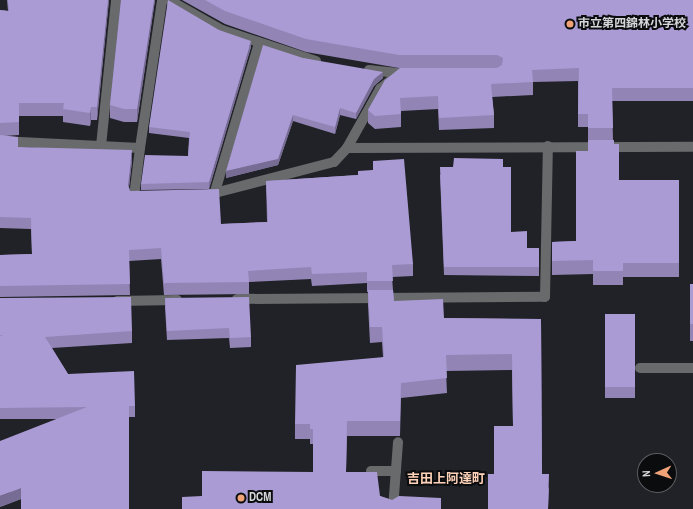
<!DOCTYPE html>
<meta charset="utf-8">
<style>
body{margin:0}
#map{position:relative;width:693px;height:509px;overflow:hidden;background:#202227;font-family:"Archivo Narrow","Noto Sans JP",sans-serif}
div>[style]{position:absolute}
.minor>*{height:10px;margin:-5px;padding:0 5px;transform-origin:5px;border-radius:5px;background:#686a6c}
.wall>*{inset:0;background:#9285b6;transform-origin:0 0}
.shaded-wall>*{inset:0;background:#776c94}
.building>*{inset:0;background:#aa9bd4;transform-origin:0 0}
.dots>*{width:11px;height:11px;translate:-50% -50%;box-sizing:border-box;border:2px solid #0b0c0e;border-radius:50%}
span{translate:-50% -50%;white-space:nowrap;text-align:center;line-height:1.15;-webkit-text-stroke:4px #0b0c0e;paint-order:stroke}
.poi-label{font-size:12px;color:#d5d7da;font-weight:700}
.left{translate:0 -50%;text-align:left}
.neighbourhood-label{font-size:13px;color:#fed2b9;font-weight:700}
.north{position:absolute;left:637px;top:453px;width:40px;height:40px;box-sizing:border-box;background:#0b0c0e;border:1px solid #5c5d60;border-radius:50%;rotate:267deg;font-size:11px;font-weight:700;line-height:16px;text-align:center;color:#d5d7da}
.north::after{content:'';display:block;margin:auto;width:14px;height:18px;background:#efa376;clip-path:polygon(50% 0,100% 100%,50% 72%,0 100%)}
</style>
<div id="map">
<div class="minor">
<i style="left:169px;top:0;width:61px;rotate:29.5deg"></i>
<i style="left:222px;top:30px;width:99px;rotate:18.3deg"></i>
<i style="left:369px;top:70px;width:36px;rotate:6deg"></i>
<i style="left:0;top:141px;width:140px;rotate:2.9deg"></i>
<i style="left:140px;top:148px;width:49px;rotate:97deg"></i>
<i style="left:134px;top:197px;width:7px"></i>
<i style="left:101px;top:146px;width:147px;rotate:-84.1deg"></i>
<i style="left:140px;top:148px;width:150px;rotate:-81.5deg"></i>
<i style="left:347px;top:148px;width:68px;rotate:-60.8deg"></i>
<i style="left:380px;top:89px;width:13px;rotate:-39deg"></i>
<i style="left:207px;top:195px;width:131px;rotate:-14.6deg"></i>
<i style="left:334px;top:162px;width:19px;rotate:-47deg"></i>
<i style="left:347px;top:148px;width:346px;rotate:-0.2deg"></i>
<i style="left:214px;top:195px;width:159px;rotate:-73.5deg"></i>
<i style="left:237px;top:299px;width:308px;rotate:-0.4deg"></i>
<i style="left:545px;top:297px;width:151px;rotate:-88.9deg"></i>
<i style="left:117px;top:301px;width:60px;rotate:-1deg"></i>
<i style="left:640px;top:368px;width:53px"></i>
<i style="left:371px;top:471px;width:25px"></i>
<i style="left:393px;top:509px;width:67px;rotate:-85.7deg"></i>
</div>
<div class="wall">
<i style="clip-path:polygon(7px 0,109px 0,97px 120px,91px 120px,90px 126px,63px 122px,63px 116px,19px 116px,19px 135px,4px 136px,18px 147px,132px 161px,129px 187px,130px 191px,221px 224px,267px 222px,266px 181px,358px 175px,373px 170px,373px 161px,413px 264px,413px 276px,392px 277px,393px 290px,394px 301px,444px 318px,541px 319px,542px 474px,549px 489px,548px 509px,488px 509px,494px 474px,513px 426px,512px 370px,446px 371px,447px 393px,401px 398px,400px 436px,347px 436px,346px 472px,380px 496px,392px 500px,441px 509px,202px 496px,313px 472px,313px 444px,310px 444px,310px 439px,295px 439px,295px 424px,383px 357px,382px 342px,370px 343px,368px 305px,368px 292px,367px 292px,367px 283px,312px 286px,311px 279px,249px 282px,249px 294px,164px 295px,161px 259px,129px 261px,130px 295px,0 297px,0 255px,32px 254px,31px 229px,0 228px,0 10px,8px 11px)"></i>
<i style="clip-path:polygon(121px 0,155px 0,137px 122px,124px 122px,110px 118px,110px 105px)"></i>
<i style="clip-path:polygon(182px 0,693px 0,693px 112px,693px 101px,612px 101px,613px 140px,619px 180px,679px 180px,679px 277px,623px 277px,623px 285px,593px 285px,593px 274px,552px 275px,552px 242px,576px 241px,588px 151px,588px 127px,578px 127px,578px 81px,533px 82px,533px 95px,492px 97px,494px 115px,494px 128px,439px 130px,438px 109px,401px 111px,401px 127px,375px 129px,368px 123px,368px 110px,385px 80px,497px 68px,399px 68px,306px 52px,225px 24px)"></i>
<i style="clip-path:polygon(219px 30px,251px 47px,209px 189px,141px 190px,141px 184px,188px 156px,189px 138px,149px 133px,149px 127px)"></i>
<i style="clip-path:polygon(303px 58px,383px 78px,374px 86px,356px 119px,340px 115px,335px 134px,293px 121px,278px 165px,226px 178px)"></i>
<i style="clip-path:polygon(503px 167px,511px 232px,527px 248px,539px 248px,539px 276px,444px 275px,440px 175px)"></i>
<i style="left:690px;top:284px;width:3px;height:57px"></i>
<i style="clip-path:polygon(0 298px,132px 331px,132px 343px,52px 348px,68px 374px,135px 406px,135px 417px,129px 417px,129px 509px,21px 509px,21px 499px,0 507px,57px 419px,0 419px)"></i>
<i style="clip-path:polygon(165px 298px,251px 337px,251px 347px,230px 348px,229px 338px,167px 340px,165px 308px)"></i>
<i style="left:605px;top:314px;width:30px;height:84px"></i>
</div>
<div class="shaded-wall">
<i style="clip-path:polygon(108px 0,109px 0,97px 120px,97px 107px)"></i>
<i style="clip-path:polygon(154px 0,155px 0,137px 122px,137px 109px)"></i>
<i style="clip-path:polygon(251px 41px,251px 47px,209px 189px,209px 182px)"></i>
<i style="clip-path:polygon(383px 72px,383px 78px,374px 86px,356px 119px,356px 113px,374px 79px)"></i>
<i style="clip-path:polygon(91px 107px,91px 120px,90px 126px,90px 113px)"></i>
<i style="clip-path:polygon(340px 108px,340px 115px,335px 134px,335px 127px)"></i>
<i style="clip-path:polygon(293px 115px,293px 121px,278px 165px,226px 178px,226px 171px)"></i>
<i style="clip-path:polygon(132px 150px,132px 161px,128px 196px,128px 185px)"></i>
<i style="clip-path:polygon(21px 488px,21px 499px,0 507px,0 496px)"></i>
</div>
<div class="building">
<i style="clip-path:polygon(8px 0,108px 0,97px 107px,91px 107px,90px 113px,63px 109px,64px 103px,19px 103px,19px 122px,0 123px,0 10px,9px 11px)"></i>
<i style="clip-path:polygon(121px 0,154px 0,137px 109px,124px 109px,110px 105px)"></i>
<i style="clip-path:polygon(168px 0,219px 30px,251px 41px,209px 182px,141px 184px,145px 155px,188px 156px,190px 132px,149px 127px)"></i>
<i style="clip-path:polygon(205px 0,693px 0,693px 100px,693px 88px,612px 88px,613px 128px,588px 128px,588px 114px,578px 114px,579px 68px,532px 70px,533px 82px,491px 84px,494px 115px,439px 118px,438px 96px,400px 98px,401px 114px,375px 116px,368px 110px,385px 80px,400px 68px,497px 68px,502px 65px,503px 58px,497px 55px,399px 55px,306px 39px,225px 11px)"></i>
<i style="clip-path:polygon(263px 45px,303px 58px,383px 72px,374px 79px,356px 113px,340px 108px,335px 127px,293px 115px,278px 159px,226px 171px)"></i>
<i style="clip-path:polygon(0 135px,18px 137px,18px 147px,132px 150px,128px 185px,130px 191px,219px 189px,221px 224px,268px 222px,266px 181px,358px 175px,358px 171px,373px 170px,373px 161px,404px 159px,413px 264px,392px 265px,393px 281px,367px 281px,367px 272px,312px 274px,311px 267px,248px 271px,249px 282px,164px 283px,161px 248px,129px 250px,130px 284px,0 286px,0 255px,32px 254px,31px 218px,0 217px)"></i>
<i style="clip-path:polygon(588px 140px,614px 140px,614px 144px,619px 144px,619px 180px,679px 180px,679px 263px,623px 263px,623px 271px,593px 271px,593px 260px,552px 261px,552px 242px,576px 241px,576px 151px,588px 151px)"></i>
<i style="clip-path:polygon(454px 158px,503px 159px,503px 167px,511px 167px,511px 232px,527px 231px,527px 248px,539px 248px,539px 267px,444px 267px,440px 167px,453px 167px)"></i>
<i style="left:690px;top:284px;width:3px;height:40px"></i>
<i style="clip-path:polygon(368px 290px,393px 290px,394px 301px,443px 299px,444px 318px,541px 319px,542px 474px,549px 474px,548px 509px,488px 509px,488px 474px,494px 474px,494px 426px,513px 426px,512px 354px,446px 355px,447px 378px,401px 383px,400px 421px,347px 421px,346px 472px,377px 472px,380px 496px,392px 500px,399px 496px,441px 498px,441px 509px,182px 509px,182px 497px,202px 496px,202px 471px,313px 472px,313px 429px,310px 429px,310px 424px,295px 424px,296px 365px,384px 357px,382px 327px,370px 327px)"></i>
<i style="clip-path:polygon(131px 297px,132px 331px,45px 337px,68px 374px,134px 371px,135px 406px,129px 406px,129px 509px,21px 509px,21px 488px,0 496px,0 441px,87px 407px,0 408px,0 336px,3px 335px,0 335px,0 298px)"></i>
<i style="clip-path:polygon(249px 297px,251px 337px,230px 338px,229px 328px,167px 331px,165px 298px)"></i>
<i style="left:605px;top:314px;width:30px;height:73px"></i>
</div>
<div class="dots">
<i style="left:570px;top:24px;background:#efa376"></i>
<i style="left:241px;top:498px;background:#efa376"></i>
</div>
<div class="poi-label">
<span class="left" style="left:578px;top:24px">市立第四錦林小学校</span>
<span class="left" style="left:249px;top:498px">DCM</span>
</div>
<div class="neighbourhood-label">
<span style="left:446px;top:479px">吉田上阿達町</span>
</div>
<div class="north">N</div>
</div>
